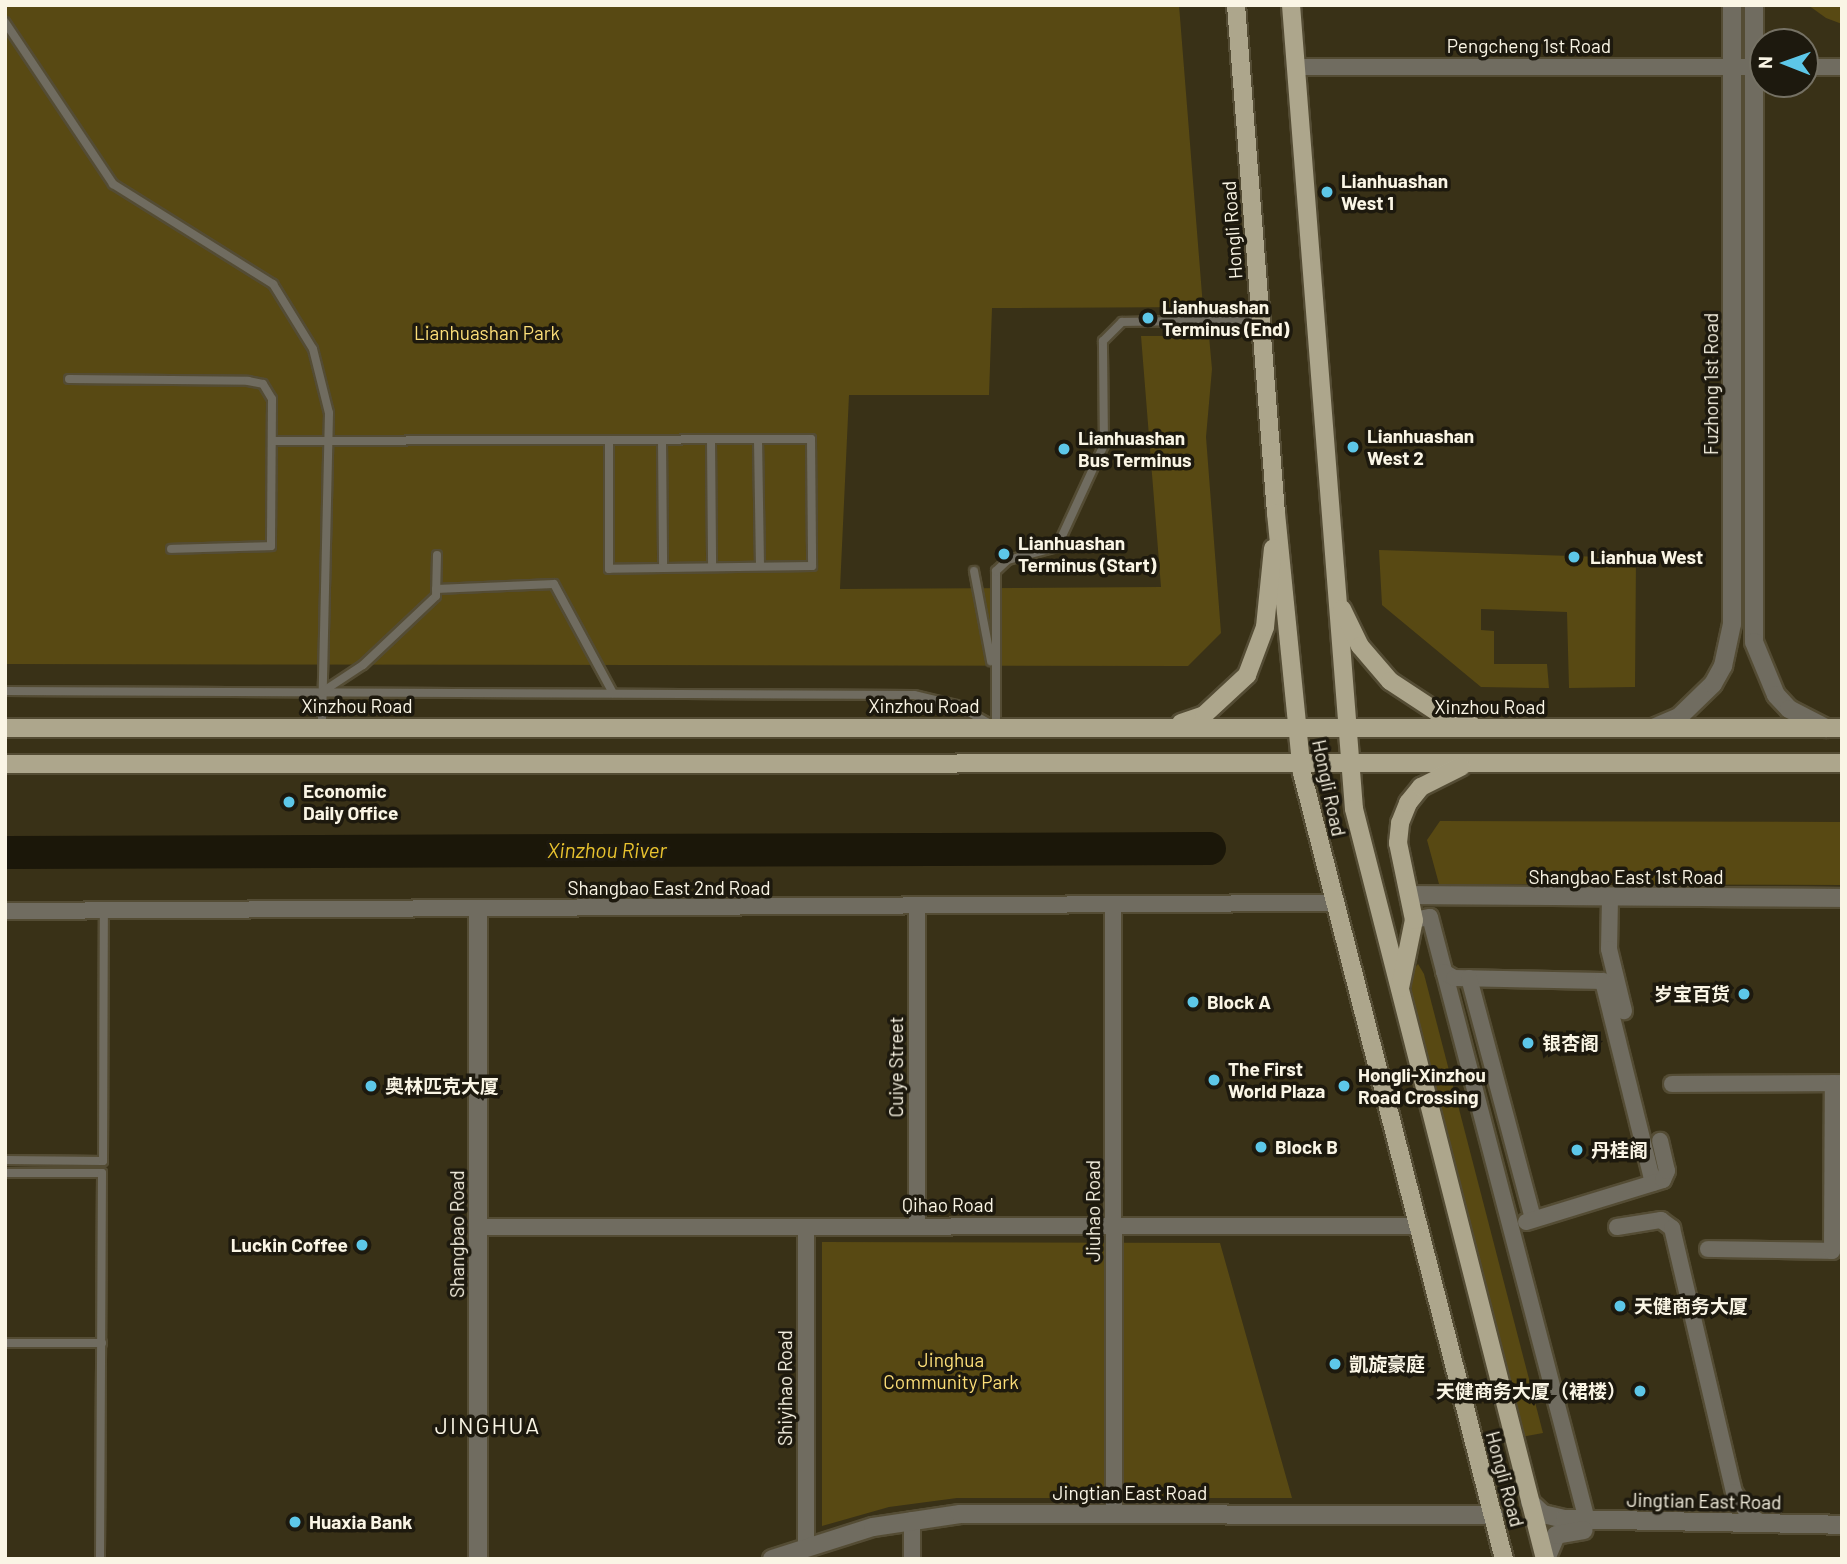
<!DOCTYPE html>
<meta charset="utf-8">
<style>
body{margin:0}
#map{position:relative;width:1847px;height:1564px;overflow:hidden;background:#393117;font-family:Barlow,"Noto Sans SC",sans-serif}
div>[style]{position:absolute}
.green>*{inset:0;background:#584913}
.river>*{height:33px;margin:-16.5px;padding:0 16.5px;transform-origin:16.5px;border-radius:16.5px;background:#1b1709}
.roads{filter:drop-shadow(2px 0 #544c34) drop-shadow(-2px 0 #544c34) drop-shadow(0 2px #544c34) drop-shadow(0 -2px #544c34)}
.service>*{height:8px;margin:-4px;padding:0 4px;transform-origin:4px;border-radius:4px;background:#706c60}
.minor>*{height:16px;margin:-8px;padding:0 8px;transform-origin:8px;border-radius:8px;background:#706c60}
.tertiary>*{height:18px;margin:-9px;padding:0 9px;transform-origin:9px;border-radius:9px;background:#706c60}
.primary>*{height:18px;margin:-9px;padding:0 9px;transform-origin:9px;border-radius:9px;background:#ada68c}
.dots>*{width:19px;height:19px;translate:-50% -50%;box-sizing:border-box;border:4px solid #1d190e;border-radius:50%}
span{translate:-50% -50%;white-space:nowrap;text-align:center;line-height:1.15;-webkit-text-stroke:7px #1d190e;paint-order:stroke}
.street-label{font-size:19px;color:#faf5e5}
.poi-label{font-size:19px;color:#faf5e5;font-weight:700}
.left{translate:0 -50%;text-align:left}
.right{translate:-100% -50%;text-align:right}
.park-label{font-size:19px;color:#fcde78}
.water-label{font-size:21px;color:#e9c32f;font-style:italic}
.quarter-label{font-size:23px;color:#faf5e5;letter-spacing:2px}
.frame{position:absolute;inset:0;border:7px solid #faf5e5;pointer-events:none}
.north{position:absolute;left:1749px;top:28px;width:70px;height:70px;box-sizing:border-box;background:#1d190e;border:2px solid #757164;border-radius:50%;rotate:271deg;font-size:19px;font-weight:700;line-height:28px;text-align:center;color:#faf5e5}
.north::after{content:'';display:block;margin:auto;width:24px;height:32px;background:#5dc7e8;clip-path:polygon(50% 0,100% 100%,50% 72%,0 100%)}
</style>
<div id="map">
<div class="green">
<i style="clip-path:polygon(5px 5px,1179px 5px,1203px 307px,992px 308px,989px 395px,849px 395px,840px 589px,1161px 587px,1141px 336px,1209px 336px,1212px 369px,1206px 437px,1221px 633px,1188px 666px,5px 664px)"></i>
<i style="clip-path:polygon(1808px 5px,1842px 6px,1842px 24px,1826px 18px)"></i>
<i style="clip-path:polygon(1379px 550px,1636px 558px,1635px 687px,1569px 688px,1567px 612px,1481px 609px,1481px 630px,1494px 631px,1494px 664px,1547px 664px,1549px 688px,1481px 687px,1382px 605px)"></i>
<i style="clip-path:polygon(1440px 821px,1842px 822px,1842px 885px,1439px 884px,1427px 840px)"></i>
<i style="clip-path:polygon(1418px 964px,1424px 974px,1543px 1433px,1522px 1437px,1413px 1018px,1411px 972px)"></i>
<i style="clip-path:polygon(822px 1242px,1220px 1243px,1292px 1498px,957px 1498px,889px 1507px,822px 1526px)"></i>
</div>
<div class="river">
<i style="left:5px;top:852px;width:1204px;rotate:-0.19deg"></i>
</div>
<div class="roads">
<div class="service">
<i style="left:5px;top:22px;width:195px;rotate:56.3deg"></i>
<i style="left:113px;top:184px;width:189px;rotate:32deg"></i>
<i style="left:273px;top:284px;width:76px;rotate:58.4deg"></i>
<i style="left:313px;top:349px;width:66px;rotate:76deg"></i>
<i style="left:329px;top:413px;width:314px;rotate:91.3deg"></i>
<i style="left:69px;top:379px;width:179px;rotate:0.6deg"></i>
<i style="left:248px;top:381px;width:15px;rotate:11deg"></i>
<i style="left:263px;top:384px;width:17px;rotate:59deg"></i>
<i style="left:272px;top:399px;width:147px;rotate:90.4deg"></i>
<i style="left:271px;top:546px;width:100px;rotate:178.3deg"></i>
<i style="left:758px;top:439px;width:127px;rotate:89.1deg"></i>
<i style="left:662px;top:440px;width:127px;rotate:89.5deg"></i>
<i style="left:711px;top:440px;width:127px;rotate:89.5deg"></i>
<i style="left:273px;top:441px;width:538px;rotate:-0.21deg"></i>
<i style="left:811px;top:439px;width:127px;rotate:89.5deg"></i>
<i style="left:812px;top:566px;width:203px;rotate:179.2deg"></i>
<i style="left:609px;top:569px;width:128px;rotate:-90deg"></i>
<i style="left:974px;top:571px;width:92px;rotate:79.3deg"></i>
<i style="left:436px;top:589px;width:118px;rotate:-2.4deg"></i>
<i style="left:554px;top:584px;width:124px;rotate:61.6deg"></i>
<i style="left:5px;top:691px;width:909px;rotate:0.25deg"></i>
<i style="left:914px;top:695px;width:43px;rotate:13.4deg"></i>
<i style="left:956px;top:705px;width:46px;rotate:28.8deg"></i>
<i style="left:996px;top:727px;width:156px;rotate:-90deg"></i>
<i style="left:996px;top:571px;width:16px;rotate:-43deg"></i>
<i style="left:1008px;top:560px;width:51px;rotate:-14.9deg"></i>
<i style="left:1057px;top:547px;width:112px;rotate:-65.3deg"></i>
<i style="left:1104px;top:445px;width:104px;rotate:-90.6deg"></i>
<i style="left:1103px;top:341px;width:27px;rotate:-45deg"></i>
<i style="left:1122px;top:322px;width:138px;rotate:-0.8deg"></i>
<i style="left:322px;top:692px;width:49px;rotate:-33.4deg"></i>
<i style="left:363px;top:665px;width:100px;rotate:-43.4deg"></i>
<i style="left:436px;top:596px;width:41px;rotate:-88.6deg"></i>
<i style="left:5px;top:1160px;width:98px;rotate:0.6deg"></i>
<i style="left:103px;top:1161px;width:250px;rotate:-89.8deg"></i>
<i style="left:5px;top:1173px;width:97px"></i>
<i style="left:102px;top:1173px;width:386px;rotate:90.3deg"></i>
<i style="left:5px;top:1343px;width:97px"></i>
</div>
<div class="minor">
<i style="left:1295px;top:67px;width:468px"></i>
<i style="left:1805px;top:67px;width:37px"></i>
<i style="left:1610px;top:898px;width:51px;rotate:91.1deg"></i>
<i style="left:1609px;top:949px;width:64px;rotate:76.4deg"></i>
<i style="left:917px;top:908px;width:318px;rotate:90deg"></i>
<i style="left:1113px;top:908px;width:606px;rotate:89.91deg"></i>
<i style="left:5px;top:911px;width:1328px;rotate:-0.35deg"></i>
<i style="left:1414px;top:920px;width:16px;rotate:-11deg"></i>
<i style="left:1430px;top:917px;width:623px;rotate:75.41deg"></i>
<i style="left:1444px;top:972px;width:12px;rotate:31deg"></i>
<i style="left:1454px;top:978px;width:149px;rotate:1.2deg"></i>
<i style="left:1603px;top:981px;width:208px;rotate:76.1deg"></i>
<i style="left:1469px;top:978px;width:248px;rotate:75.1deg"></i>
<i style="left:1672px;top:1084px;width:170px;rotate:-0.3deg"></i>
<i style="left:1526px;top:1222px;width:143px;rotate:-17deg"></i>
<i style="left:1663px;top:1180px;width:10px;rotate:-66deg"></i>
<i style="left:1667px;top:1171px;width:31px;rotate:-103deg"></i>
<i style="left:478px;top:1227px;width:939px;rotate:-0.06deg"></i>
<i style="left:806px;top:1227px;width:321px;rotate:90deg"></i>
<i style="left:1617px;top:1227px;width:45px;rotate:-9deg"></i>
<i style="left:1661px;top:1220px;width:14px;rotate:36deg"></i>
<i style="left:1672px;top:1228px;width:271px;rotate:76.8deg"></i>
<i style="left:1734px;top:1492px;width:27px;rotate:57deg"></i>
<i style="left:1749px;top:1515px;width:15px;rotate:32deg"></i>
<i style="left:1708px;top:1249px;width:124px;rotate:0.9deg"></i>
<i style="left:1832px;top:1251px;width:168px;rotate:-89.7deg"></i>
<i style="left:912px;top:1520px;width:39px;rotate:90deg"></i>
</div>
<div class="tertiary">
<i style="left:1754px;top:5px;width:637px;rotate:90deg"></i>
<i style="left:1754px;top:642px;width:57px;rotate:67.5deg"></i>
<i style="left:1776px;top:695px;width:19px;rotate:47deg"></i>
<i style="left:1789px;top:709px;width:42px;rotate:27.2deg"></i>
<i style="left:1653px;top:728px;width:28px;rotate:-23deg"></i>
<i style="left:1679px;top:717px;width:47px;rotate:-44.1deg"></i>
<i style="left:1713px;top:684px;width:21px;rotate:-61deg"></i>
<i style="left:1723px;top:666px;width:43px;rotate:-77.9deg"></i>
<i style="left:1732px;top:624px;width:619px;rotate:-90deg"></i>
<i style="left:1411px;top:895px;width:431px;rotate:0.4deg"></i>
<i style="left:478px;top:910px;width:649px;rotate:90deg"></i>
<i style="left:1530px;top:1502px;width:18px;rotate:43deg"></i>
<i style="left:1543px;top:1514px;width:23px;rotate:13deg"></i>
<i style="left:1565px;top:1519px;width:277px;rotate:1.2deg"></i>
<i style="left:772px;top:1559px;width:106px;rotate:-17.6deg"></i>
<i style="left:873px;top:1527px;width:88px;rotate:-8.5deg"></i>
<i style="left:960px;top:1514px;width:534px;rotate:0.11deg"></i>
<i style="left:1546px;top:1559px;width:26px;rotate:-67deg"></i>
<i style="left:1556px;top:1535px;width:28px;rotate:-10deg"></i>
</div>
<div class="primary">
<i style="left:1236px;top:5px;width:510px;rotate:85.5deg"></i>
<i style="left:1276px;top:513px;width:261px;rotate:84.3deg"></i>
<i style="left:1302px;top:773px;width:812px;rotate:75.59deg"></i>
<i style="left:1291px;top:5px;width:806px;rotate:85.52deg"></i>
<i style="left:1354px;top:809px;width:774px;rotate:75.71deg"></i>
<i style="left:1342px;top:609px;width:41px;rotate:64.1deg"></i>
<i style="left:1360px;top:646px;width:46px;rotate:49.4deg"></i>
<i style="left:1390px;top:681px;width:56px;rotate:33.4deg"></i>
<i style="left:1437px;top:712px;width:34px;rotate:17deg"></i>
<i style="left:1181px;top:723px;width:24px;rotate:-19deg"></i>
<i style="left:1204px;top:715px;width:59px;rotate:-42.9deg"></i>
<i style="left:1247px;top:675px;width:51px;rotate:-69.4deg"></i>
<i style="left:1265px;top:627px;width:79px;rotate:-84.2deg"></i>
<i style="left:5px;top:728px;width:1837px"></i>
<i style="left:5px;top:764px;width:1837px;rotate:-0.03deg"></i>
<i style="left:1400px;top:988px;width:69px;rotate:-78.4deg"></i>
<i style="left:1414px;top:920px;width:79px;rotate:-101.7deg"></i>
<i style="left:1398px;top:843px;width:20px;rotate:-84deg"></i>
<i style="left:1400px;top:823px;width:22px;rotate:-68deg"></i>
<i style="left:1408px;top:803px;width:21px;rotate:-51deg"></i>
<i style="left:1421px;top:787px;width:45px;rotate:-26.6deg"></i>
</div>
</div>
<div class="dots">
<i style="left:1327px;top:192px;background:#5dc7e8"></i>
<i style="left:1148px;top:318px;background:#5dc7e8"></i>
<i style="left:1353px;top:447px;background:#5dc7e8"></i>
<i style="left:1064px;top:449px;background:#5dc7e8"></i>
<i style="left:1004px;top:554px;background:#5dc7e8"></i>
<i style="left:1574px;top:557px;background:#5dc7e8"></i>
<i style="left:289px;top:802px;background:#5dc7e8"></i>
<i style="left:1744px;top:994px;background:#5dc7e8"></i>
<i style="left:1193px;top:1002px;background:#5dc7e8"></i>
<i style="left:1528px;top:1043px;background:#5dc7e8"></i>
<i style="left:1214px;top:1080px;background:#5dc7e8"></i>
<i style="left:371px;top:1086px;background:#5dc7e8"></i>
<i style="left:1344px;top:1086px;background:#5dc7e8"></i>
<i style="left:1261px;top:1147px;background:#5dc7e8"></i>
<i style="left:1577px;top:1150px;background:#5dc7e8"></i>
<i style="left:362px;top:1245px;background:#5dc7e8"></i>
<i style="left:1620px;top:1306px;background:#5dc7e8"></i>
<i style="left:1335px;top:1364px;background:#5dc7e8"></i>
<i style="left:1640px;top:1391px;background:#5dc7e8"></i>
<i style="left:295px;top:1522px;background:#5dc7e8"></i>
</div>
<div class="street-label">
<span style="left:1529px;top:46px">Pengcheng 1st Road</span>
<span style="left:1232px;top:230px;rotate:-94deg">Hongli Road</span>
<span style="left:1711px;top:384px;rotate:-90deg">Fuzhong 1st Road</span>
<span style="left:357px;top:706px">Xinzhou Road</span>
<span style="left:924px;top:706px">Xinzhou Road</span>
<span style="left:1490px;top:707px">Xinzhou Road</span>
<span style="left:1329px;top:788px;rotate:78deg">Hongli Road</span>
<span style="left:1626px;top:877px">Shangbao East 1st Road</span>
<span style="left:669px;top:888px">Shangbao East 2nd Road</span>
<span style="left:896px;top:1067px;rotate:-90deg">Cuiye Street</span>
<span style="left:948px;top:1205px">Qihao Road</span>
<span style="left:1093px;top:1211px;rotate:-90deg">Jiuhao Road</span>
<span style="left:457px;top:1234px;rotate:-90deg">Shangbao Road</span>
<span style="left:785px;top:1388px;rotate:-90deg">Shiyihao Road</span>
<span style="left:1505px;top:1479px;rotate:75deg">Hongli Road</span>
<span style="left:1130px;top:1493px">Jingtian East Road</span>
<span style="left:1704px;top:1501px;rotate:1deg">Jingtian East Road</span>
</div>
<div class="poi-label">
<span class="left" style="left:1341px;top:192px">Lianhuashan<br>West 1</span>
<span class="left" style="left:1162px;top:318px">Lianhuashan<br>Terminus (End)</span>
<span class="left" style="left:1367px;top:447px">Lianhuashan<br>West 2</span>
<span class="left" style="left:1078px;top:449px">Lianhuashan<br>Bus Terminus</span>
<span class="left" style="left:1018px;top:554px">Lianhuashan<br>Terminus (Start)</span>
<span class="left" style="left:1590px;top:557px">Lianhua West</span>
<span class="left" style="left:303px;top:802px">Economic<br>Daily Office</span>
<span class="right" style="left:1730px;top:994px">岁宝百货</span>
<span class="left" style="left:1207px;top:1002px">Block A</span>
<span class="left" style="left:1542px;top:1043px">银杏阁</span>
<span class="left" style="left:1228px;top:1080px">The First<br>World Plaza</span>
<span class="left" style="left:1358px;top:1086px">Hongli-Xinzhou<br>Road Crossing</span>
<span class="left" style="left:385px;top:1086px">奥林匹克大厦</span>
<span class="left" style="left:1275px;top:1147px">Block B</span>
<span class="left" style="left:1591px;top:1150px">丹桂阁</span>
<span class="right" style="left:348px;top:1245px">Luckin Coffee</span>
<span class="left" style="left:1634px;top:1306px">天健商务大厦</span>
<span class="left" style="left:1349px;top:1364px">凱旋豪庭</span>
<span class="right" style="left:1626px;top:1391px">天健商务大厦（裙楼）</span>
<span class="left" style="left:309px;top:1522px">Huaxia Bank</span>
</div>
<div class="park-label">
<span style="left:487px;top:333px">Lianhuashan Park</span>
<span style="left:951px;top:1371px">Jinghua<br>Community Park</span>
</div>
<div class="water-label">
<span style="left:607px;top:850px">Xinzhou River</span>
</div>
<div class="quarter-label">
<span style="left:488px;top:1425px">JINGHUA</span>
</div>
<div class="frame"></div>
<div class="north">N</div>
</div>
